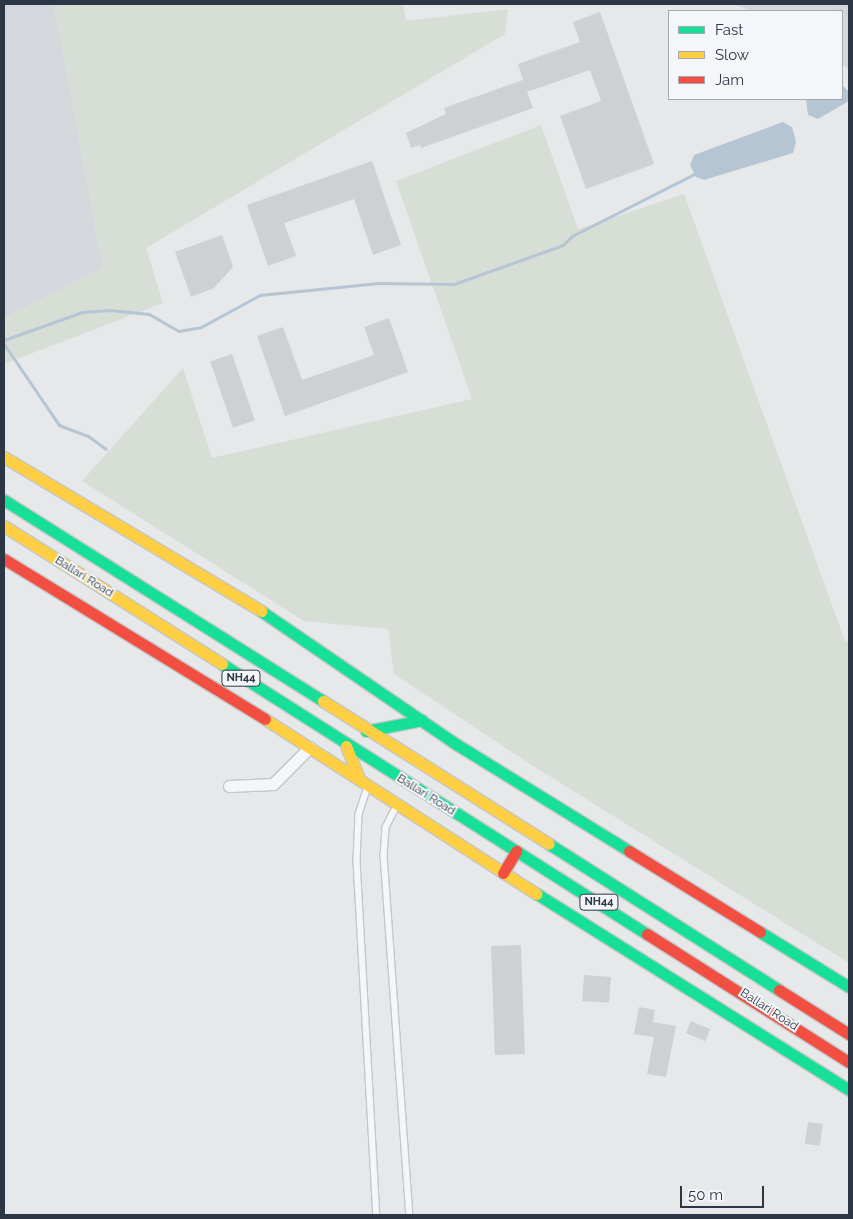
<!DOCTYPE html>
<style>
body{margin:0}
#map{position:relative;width:853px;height:1219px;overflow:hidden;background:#e6e8ea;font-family:Raleway,sans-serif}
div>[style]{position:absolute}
.built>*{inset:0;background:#d4d8dd}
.green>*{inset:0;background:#d7ded6}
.water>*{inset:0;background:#b5c5d4}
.stream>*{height:3px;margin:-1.5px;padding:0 1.5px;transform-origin:1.5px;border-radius:1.5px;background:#b5c5d4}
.building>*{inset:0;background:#ced0d2;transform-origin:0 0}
.roads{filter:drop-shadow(1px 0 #c4c6c8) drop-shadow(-1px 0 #c4c6c8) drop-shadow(0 1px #c4c6c8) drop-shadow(0 -1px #c4c6c8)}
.lane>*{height:5.5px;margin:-2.75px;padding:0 2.75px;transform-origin:2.75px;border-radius:2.75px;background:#f5f6f7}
.street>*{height:11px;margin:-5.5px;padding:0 5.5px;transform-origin:5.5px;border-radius:5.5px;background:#f5f6f7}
.fast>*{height:11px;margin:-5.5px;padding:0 5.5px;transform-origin:5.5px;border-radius:5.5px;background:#16e098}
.slow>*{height:11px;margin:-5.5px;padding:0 5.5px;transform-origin:5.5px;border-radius:5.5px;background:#ffcf43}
.jam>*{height:11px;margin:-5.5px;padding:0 5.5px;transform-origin:5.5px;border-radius:5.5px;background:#f24e42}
.rail>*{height:3px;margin-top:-1.5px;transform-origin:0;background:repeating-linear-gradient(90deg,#cfd0d2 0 2.5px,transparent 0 7.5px)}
span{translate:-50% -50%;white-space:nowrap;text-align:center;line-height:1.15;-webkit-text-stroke:4px #f4f6f9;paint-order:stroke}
.shield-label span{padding:1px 4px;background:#f4f6f9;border:1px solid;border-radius:4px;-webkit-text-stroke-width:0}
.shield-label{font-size:11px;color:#2c3644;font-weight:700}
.street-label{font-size:12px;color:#2c3644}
.frame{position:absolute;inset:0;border:5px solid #2c3644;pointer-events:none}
.legend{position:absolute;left:668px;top:10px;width:175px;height:90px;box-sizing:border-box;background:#f4f6f9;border:1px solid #a4a9b1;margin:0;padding:6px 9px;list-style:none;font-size:15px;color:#2c3644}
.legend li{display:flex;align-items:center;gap:10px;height:25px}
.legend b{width:25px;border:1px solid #a4a9b1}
.scale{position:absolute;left:680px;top:1186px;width:84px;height:22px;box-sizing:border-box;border:2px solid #2c3644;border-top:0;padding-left:6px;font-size:15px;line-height:18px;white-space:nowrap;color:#2c3644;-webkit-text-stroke:4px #f4f6f9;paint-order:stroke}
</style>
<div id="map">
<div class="built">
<i style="clip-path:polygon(4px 4px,54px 4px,103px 268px,4px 318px)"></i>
<i style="clip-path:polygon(733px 4px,849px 4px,849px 70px,842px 64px,842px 11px,752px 11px)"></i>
</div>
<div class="green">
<i style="clip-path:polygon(54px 4px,403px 4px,406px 21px,508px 9px,505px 34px,146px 248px,163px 303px,4px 364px,4px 318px,103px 268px)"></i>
<i style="clip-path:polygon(541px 125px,578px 229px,684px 194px,845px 641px,849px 641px,849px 963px,522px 759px,394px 674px,388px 629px,304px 621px,82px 481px,183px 368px,212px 458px,472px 399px,396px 181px)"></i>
</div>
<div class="water">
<i style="clip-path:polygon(842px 85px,849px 92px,849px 101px,818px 119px,808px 115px,806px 99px,842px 99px)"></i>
<i style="clip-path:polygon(783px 122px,792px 127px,796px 142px,793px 153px,704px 180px,696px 177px,690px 165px,694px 155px)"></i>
</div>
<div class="stream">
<i style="left:4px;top:340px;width:83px;rotate:-19.7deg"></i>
<i style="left:82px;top:312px;width:28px;rotate:-4deg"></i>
<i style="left:110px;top:310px;width:39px;rotate:6deg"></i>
<i style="left:149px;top:314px;width:34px;rotate:30deg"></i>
<i style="left:179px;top:331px;width:22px;rotate:-10deg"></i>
<i style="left:201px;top:327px;width:67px;rotate:-28.5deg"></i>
<i style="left:260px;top:295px;width:119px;rotate:-5.8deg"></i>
<i style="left:378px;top:283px;width:76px;rotate:0.8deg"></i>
<i style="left:454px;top:284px;width:116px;rotate:-19.7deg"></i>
<i style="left:563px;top:245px;width:13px;rotate:-45deg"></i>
<i style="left:572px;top:236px;width:139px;rotate:-26.9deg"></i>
<i style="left:4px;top:344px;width:98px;rotate:55.8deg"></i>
<i style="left:59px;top:425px;width:31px;rotate:21deg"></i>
<i style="left:88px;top:436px;width:22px;rotate:36deg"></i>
</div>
<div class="building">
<i style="clip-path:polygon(600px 12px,654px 164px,586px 189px,560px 116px,601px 101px,590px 70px,527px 92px,533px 108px,421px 148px,420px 145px,411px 148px,406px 133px,446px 114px,444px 108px,523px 80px,518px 64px,580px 42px,573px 22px)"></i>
<i style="clip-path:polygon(372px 161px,401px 245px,373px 255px,354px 199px,284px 223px,296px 256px,268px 266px,247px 205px)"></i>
<i style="clip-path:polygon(222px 235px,233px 267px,214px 288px,191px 297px,175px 252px)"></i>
<i style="clip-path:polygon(389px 318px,408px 372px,285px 416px,257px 336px,283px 327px,302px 380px,374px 355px,364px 327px)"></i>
<i style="left:232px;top:354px;width:70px;height:23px;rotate:71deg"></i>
<i style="left:521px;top:945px;width:109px;height:30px;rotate:88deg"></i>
<i style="left:584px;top:975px;width:27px;height:26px;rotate:4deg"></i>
<i style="clip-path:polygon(639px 1007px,655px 1010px,653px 1022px,676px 1026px,666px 1077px,647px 1074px,654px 1037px,634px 1034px)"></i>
<i style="left:691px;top:1021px;width:21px;height:13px;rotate:23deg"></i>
<i style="left:808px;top:1122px;width:15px;height:22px;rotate:8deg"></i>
</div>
<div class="roads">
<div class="lane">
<i style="left:368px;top:787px;width:28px;rotate:108deg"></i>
<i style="left:359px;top:814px;width:47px;rotate:92.4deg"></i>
<i style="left:357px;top:861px;width:355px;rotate:86.8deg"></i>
<i style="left:396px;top:808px;width:22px;rotate:117deg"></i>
<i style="left:386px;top:828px;width:27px;rotate:94deg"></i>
<i style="left:384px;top:855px;width:361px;rotate:85.9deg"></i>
</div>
<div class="street">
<i style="left:229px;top:786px;width:44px;rotate:-2.6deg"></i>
<i style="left:273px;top:784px;width:52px;rotate:-45deg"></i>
</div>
<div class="fast">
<i style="left:4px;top:500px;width:377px;rotate:32.2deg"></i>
<i style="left:261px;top:611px;width:236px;rotate:34.3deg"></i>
<i style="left:456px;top:744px;width:203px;rotate:31.7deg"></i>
<i style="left:222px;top:664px;width:504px;rotate:32.43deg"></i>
<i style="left:366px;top:731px;width:57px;rotate:-11.1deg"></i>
<i style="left:549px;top:844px;width:272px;rotate:32.4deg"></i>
<i style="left:537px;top:894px;width:368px;rotate:32.1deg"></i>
<i style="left:760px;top:932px;width:105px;rotate:31.7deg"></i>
</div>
<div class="slow">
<i style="left:4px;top:457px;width:300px;rotate:30.9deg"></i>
<i style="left:4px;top:526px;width:258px;rotate:32.3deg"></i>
<i style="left:323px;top:701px;width:267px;rotate:32.3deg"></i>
<i style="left:265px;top:719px;width:323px;rotate:32.8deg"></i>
<i style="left:346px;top:746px;width:37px;rotate:68deg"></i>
</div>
<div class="jam">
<i style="left:4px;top:559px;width:306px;rotate:31.5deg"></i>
<i style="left:629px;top:851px;width:154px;rotate:31.7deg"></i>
<i style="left:503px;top:873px;width:26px;rotate:-59deg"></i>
<i style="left:647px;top:934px;width:239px;rotate:32.4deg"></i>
<i style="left:779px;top:990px;width:83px;rotate:32.2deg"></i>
</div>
</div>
<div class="rail">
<i style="left:833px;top:4px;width:19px;rotate:32deg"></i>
</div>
<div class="shield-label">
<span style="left:241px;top:678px">NH44</span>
<span style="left:599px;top:902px">NH44</span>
</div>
<div class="street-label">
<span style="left:84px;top:577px;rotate:32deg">Ballari Road</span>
<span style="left:426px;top:795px;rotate:32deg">Ballari Road</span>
<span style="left:769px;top:1010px;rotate:33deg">Ballari Road</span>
</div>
<div class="frame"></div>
<ul class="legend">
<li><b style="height:6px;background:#16e098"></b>Fast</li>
<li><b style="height:6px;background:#ffcf43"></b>Slow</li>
<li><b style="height:6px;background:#f24e42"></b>Jam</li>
</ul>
<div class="scale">50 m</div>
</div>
